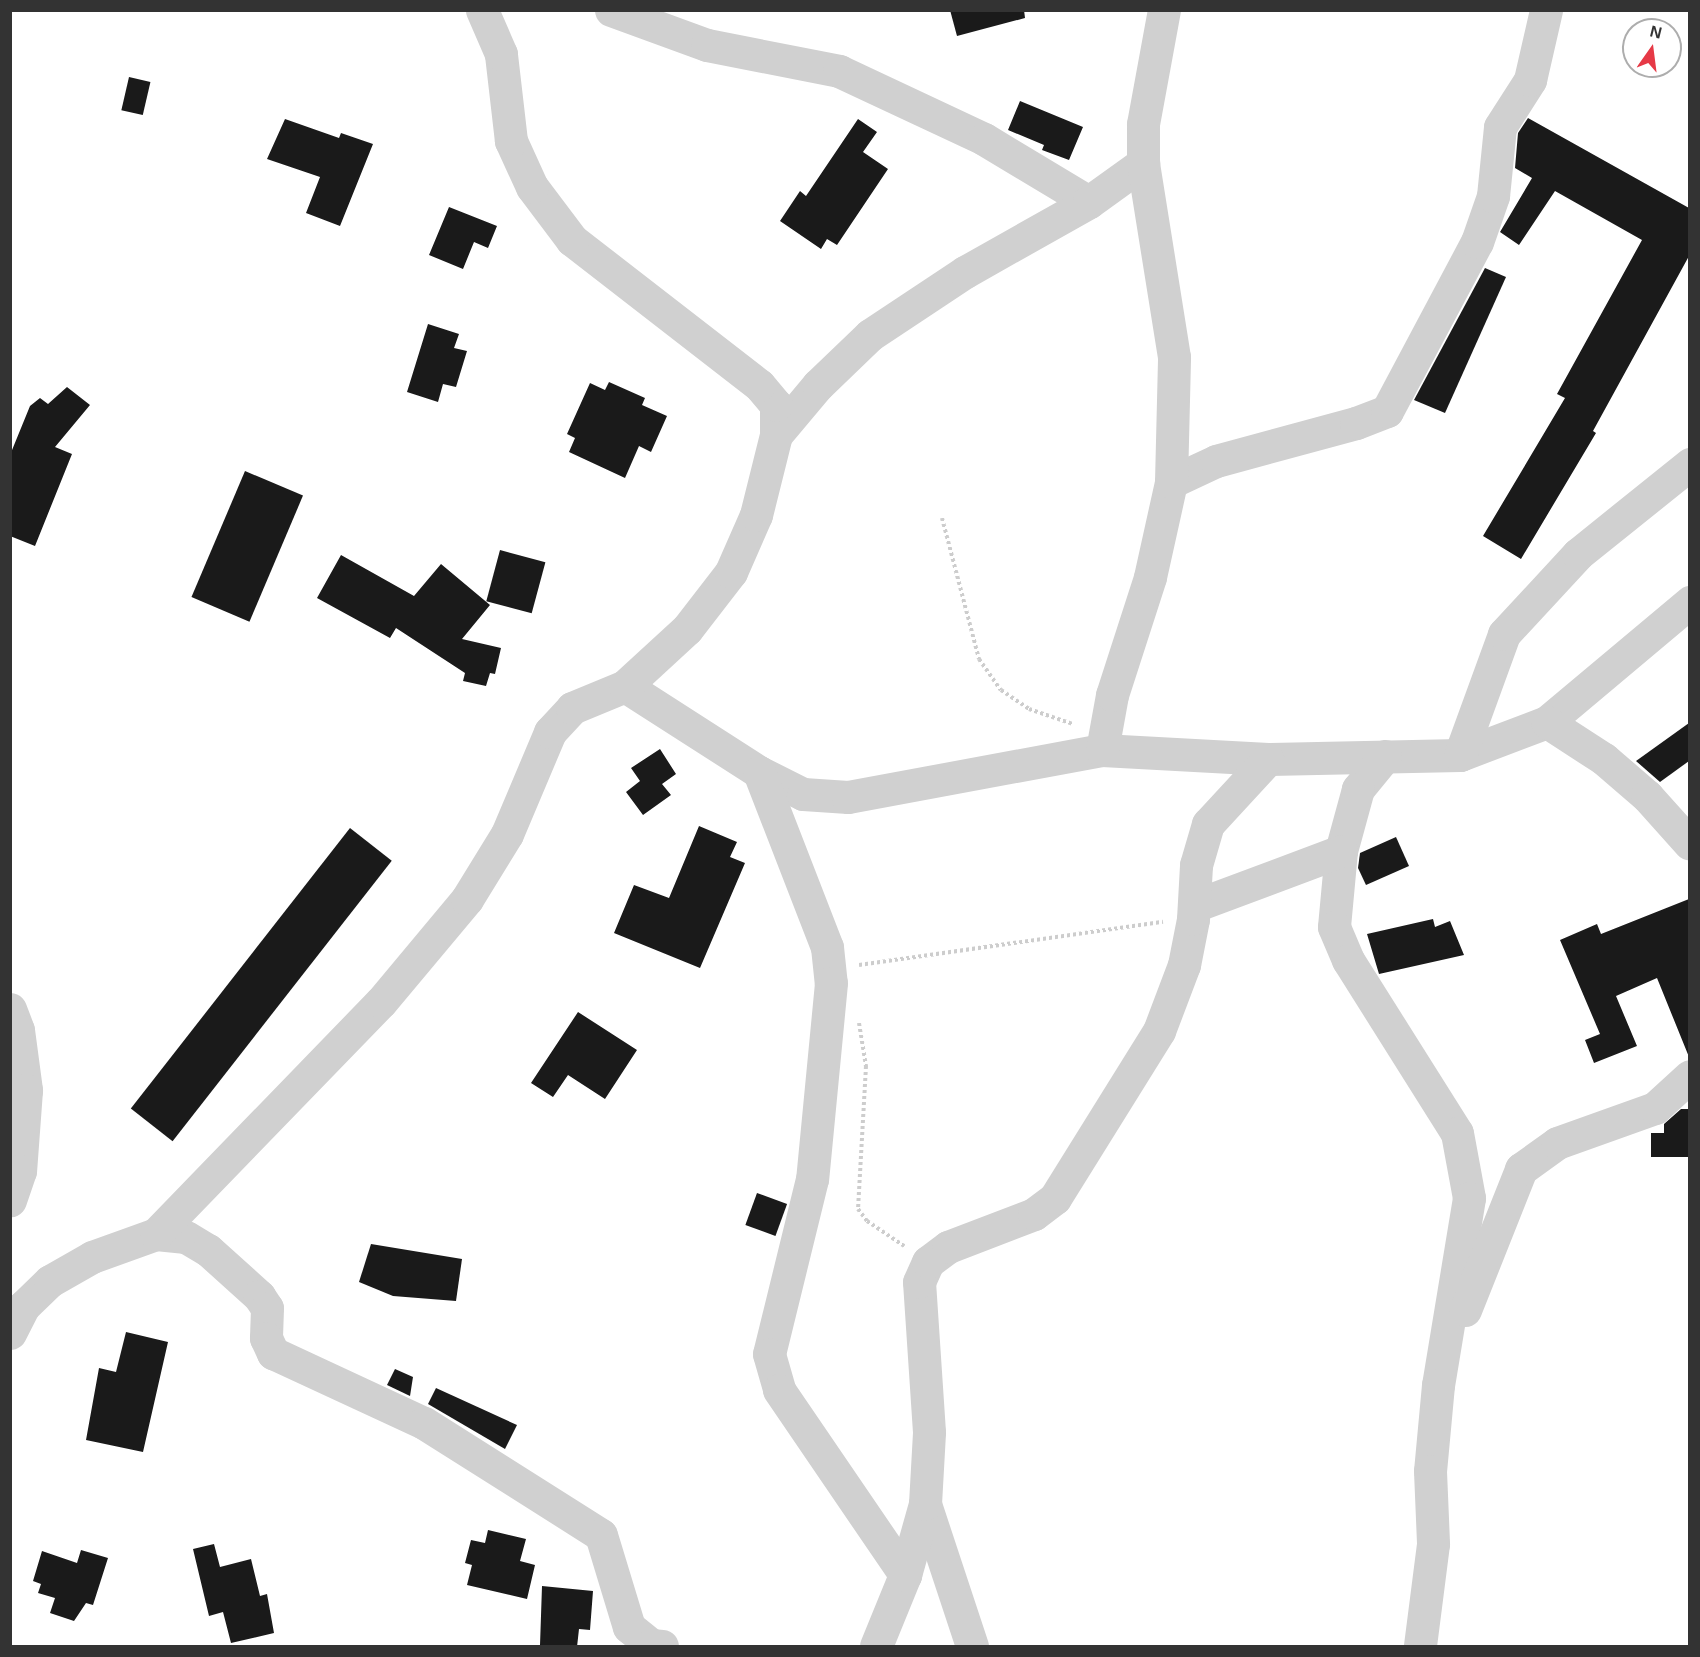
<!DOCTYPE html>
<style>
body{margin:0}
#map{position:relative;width:1700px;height:1657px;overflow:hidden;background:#fff;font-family:Arial,sans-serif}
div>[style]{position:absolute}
.building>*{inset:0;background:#1a1a1a;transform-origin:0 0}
.path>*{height:4px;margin-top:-2px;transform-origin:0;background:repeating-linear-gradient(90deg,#cdcdcd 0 3px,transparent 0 6px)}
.minor>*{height:33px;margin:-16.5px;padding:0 16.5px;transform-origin:16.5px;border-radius:16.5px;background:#d0d0d0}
span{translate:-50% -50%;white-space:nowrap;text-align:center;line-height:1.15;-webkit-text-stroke:6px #fff;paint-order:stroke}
.frame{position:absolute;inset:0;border:12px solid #333;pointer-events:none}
.north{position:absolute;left:1622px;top:18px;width:60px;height:60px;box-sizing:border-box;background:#fff;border:2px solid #adadad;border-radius:50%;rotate:14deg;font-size:16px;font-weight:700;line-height:24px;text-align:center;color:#333}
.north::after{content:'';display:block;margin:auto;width:21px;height:27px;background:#e63946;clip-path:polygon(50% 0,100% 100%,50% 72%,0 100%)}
</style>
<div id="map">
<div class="building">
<i style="clip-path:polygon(950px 10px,1024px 10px,1025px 18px,957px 36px)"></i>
<i style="left:129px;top:77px;width:22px;height:34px;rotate:13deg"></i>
<i style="clip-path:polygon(1020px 101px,1083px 127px,1069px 160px,1042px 150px,1044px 145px,1008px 130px)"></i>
<i style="clip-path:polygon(1528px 118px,1689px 208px,1689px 256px,1593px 431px,1596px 433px,1521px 559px,1483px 536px,1565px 398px,1557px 394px,1642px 240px,1555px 191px,1519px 245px,1500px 232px,1532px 178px,1515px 168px,1518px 133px)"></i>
<i style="clip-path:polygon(285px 119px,339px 138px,341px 133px,373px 144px,340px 226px,306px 213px,320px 177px,267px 159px)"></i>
<i style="clip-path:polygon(858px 119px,877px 132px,863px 152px,888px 169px,837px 245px,827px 239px,821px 249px,780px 221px,800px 191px,806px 196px)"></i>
<i style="clip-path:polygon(449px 207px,497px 226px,488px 248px,474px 242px,463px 269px,429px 255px)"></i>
<i style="clip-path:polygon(1485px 268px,1506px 277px,1445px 413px,1414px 400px)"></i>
<i style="clip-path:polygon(428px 324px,459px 334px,454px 348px,467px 351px,456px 387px,443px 384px,438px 402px,407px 392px)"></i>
<i style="clip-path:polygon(609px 382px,645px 398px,642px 405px,667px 416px,651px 452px,639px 446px,625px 478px,569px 452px,575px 438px,567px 434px,590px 383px,605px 390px)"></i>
<i style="clip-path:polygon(67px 387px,90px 405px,55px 447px,72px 454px,35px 546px,10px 536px,10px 455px,30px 406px,40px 398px,48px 404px)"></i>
<i style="left:245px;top:471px;width:63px;height:137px;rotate:23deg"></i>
<i style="left:500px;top:550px;width:47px;height:53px;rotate:15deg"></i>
<i style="clip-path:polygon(341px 555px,414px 596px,441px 564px,490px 605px,462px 639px,501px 648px,495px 674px,490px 673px,486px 686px,463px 681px,465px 673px,396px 628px,390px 638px,317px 598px)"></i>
<i style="clip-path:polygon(1689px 723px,1689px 761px,1660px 782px,1636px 761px)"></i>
<i style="clip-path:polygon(660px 749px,676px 774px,662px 784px,671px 795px,643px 815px,626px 792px,640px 781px,631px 768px)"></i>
<i style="clip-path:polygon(699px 826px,737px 842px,730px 857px,745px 863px,700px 968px,614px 933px,634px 885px,669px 898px)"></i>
<i style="left:350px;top:828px;width:53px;height:356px;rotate:38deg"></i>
<i style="clip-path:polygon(1396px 837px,1409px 866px,1366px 885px,1358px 868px,1360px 853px)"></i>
<i style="clip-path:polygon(1689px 899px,1689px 1057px,1657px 978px,1616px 996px,1637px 1046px,1594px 1063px,1585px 1040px,1600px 1034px,1560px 940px,1597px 924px,1601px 934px)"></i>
<i style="clip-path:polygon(1433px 919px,1435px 927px,1450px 921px,1464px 955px,1379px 974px,1367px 934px)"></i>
<i style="clip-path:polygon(578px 1012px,637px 1050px,605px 1099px,568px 1075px,553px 1097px,531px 1083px)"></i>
<i style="clip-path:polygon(1681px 1109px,1689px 1109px,1689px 1157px,1651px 1157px,1651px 1133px,1664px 1133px,1664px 1124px)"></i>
<i style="left:757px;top:1193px;width:32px;height:34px;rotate:20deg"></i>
<i style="clip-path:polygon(371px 1244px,462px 1259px,456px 1301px,393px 1296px,359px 1282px)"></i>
<i style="clip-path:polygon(126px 1332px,168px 1342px,143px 1452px,86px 1440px,99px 1368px,116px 1372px)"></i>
<i style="clip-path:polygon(395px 1369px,413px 1377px,410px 1396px,387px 1385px)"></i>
<i style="clip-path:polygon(436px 1388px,517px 1425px,505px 1449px,428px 1404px)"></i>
<i style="clip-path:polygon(488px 1530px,526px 1539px,520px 1561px,535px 1565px,527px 1599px,467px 1585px,472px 1565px,465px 1563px,471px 1540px,485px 1543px)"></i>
<i style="clip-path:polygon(214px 1544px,220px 1567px,251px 1559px,260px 1596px,267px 1594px,274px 1633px,231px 1643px,223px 1612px,209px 1616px,193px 1549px)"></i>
<i style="clip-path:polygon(81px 1550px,108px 1558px,93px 1605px,86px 1603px,74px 1621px,50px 1613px,55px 1598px,38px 1593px,41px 1584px,33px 1581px,42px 1551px,77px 1563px)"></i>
<i style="clip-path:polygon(542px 1586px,593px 1591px,590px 1630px,579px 1629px,577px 1647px,540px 1645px)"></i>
</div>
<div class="path">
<i style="left:942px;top:518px;width:146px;rotate:75.3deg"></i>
<i style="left:979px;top:659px;width:38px;rotate:55deg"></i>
<i style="left:1001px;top:690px;width:34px;rotate:34deg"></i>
<i style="left:1029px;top:709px;width:46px;rotate:18.8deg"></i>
<i style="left:859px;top:965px;width:307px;rotate:-8.1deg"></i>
<i style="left:859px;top:1023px;width:44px;rotate:80.8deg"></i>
<i style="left:866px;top:1066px;width:143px;rotate:93.2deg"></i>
<i style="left:858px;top:1209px;width:15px;rotate:53deg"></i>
<i style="left:867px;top:1221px;width:45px;rotate:34deg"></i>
</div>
<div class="minor">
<i style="left:611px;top:10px;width:102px;rotate:20deg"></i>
<i style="left:707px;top:45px;width:135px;rotate:11.1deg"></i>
<i style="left:839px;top:71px;width:160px;rotate:25.1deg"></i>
<i style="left:984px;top:139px;width:122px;rotate:31deg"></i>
<i style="left:776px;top:435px;width:65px;rotate:-50deg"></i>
<i style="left:818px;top:385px;width:72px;rotate:-43.9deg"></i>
<i style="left:870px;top:335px;width:114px;rotate:-33.6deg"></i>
<i style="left:965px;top:272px;width:142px;rotate:-29.4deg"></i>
<i style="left:1089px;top:202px;width:67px;rotate:-35.8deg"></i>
<i style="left:1171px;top:482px;width:50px;rotate:-25deg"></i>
<i style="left:1216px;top:461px;width:145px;rotate:-15.2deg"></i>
<i style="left:1356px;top:423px;width:33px;rotate:-21deg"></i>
<i style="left:1387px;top:411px;width:191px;rotate:-62deg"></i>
<i style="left:1477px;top:242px;width:49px;rotate:-70.8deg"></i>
<i style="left:1493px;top:196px;width:69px;rotate:-84.2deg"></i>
<i style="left:1500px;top:127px;width:56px;rotate:-57.4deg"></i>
<i style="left:1530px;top:80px;width:72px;rotate:-77.1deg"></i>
<i style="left:625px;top:686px;width:159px;rotate:32.7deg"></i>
<i style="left:759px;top:772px;width:49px;rotate:26.6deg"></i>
<i style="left:803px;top:794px;width:45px;rotate:3.8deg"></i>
<i style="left:848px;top:797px;width:258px;rotate:-10.5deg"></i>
<i style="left:1102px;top:750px;width:166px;rotate:3.1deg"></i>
<i style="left:1268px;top:759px;width:192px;rotate:-1.2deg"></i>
<i style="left:1460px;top:755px;width:93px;rotate:-20.8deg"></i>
<i style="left:1547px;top:722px;width:187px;rotate:-40deg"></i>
<i style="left:1547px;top:722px;width:68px;rotate:33deg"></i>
<i style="left:1604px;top:759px;width:57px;rotate:40.7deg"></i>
<i style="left:1647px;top:796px;width:64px;rotate:48.1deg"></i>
<i style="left:1102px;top:750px;width:56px;rotate:-79.7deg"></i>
<i style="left:1112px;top:695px;width:124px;rotate:-72.1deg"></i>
<i style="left:1150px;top:577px;width:97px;rotate:-77.5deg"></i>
<i style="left:1171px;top:482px;width:125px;rotate:-88.6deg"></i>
<i style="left:1174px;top:357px;width:196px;rotate:-99.1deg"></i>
<i style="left:1143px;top:163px;width:39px;rotate:-90deg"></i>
<i style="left:1143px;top:124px;width:116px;rotate:-79.6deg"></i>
<i style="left:1460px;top:755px;width:129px;rotate:-70deg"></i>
<i style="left:1504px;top:634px;width:109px;rotate:-47.2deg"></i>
<i style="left:1578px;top:554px;width:144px;rotate:-38.8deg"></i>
<i style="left:1385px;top:756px;width:43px;rotate:129.3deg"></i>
<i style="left:1358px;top:789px;width:64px;rotate:105.3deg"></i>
<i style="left:1341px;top:851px;width:76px;rotate:95.3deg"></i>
<i style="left:1334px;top:927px;width:36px;rotate:67deg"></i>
<i style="left:1348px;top:960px;width:204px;rotate:57.8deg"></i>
<i style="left:1457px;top:1133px;width:66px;rotate:79.5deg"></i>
<i style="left:1469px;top:1198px;width:190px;rotate:99.4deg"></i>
<i style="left:1438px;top:1385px;width:86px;rotate:95.3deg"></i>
<i style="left:1430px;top:1471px;width:73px;rotate:87.6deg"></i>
<i style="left:1433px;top:1544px;width:103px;rotate:97.3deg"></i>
<i style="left:759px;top:772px;width:188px;rotate:68.8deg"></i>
<i style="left:827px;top:947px;width:36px;rotate:84deg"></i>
<i style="left:831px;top:983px;width:197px;rotate:95.5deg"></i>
<i style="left:812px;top:1179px;width:180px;rotate:103.8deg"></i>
<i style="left:769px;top:1354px;width:37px;rotate:74deg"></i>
<i style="left:779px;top:1390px;width:224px;rotate:55.7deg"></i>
<i style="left:1194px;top:906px;width:157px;rotate:-20.5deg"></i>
<i style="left:10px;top:1009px;width:22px;rotate:69deg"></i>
<i style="left:18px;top:1030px;width:61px;rotate:82.4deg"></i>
<i style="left:26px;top:1090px;width:81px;rotate:94.2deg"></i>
<i style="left:20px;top:1171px;width:31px;rotate:109deg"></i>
<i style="left:156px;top:1234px;width:30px;rotate:6deg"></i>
<i style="left:186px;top:1237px;width:26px;rotate:31deg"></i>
<i style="left:208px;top:1250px;width:69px;rotate:42deg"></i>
<i style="left:259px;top:1296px;width:14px;rotate:56deg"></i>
<i style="left:267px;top:1308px;width:30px;rotate:92deg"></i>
<i style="left:266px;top:1338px;width:17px;rotate:65deg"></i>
<i style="left:273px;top:1353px;width:166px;rotate:24.9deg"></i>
<i style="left:424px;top:1423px;width:209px;rotate:32.3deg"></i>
<i style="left:601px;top:1535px;width:96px;rotate:73.1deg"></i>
<i style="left:629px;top:1627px;width:28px;rotate:39deg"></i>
<i style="left:651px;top:1645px;width:11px;rotate:5deg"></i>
<i style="left:1465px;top:1310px;width:152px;rotate:-68.3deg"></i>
<i style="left:1521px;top:1169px;width:44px;rotate:-35.8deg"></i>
<i style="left:1557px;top:1143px;width:104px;rotate:-19.7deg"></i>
<i style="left:1655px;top:1108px;width:47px;rotate:-42.4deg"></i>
<i style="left:10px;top:1333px;width:30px;rotate:-63deg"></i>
<i style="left:24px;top:1306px;width:36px;rotate:-44deg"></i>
<i style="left:50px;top:1281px;width:48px;rotate:-29.7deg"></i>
<i style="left:92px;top:1257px;width:68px;rotate:-19.8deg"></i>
<i style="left:156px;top:1234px;width:323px;rotate:-45.9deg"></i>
<i style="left:381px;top:1002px;width:134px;rotate:-50.1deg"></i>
<i style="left:467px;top:899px;width:76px;rotate:-58.4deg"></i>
<i style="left:507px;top:834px;width:111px;rotate:-67.1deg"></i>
<i style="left:550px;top:732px;width:33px;rotate:-47deg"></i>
<i style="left:572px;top:708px;width:57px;rotate:-22.5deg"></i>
<i style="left:625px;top:686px;width:84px;rotate:-42.6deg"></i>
<i style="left:687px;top:629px;width:72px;rotate:-52.3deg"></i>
<i style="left:731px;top:572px;width:62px;rotate:-66.3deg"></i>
<i style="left:756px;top:515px;width:82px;rotate:-76deg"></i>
<i style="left:776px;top:435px;width:30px;rotate:-90deg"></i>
<i style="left:776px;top:405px;width:26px;rotate:-130deg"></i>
<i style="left:759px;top:385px;width:237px;rotate:-142.2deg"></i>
<i style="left:572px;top:240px;width:66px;rotate:-127deg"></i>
<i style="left:532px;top:187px;width:51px;rotate:-114.5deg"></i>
<i style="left:511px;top:141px;width:88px;rotate:-96.6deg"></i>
<i style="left:501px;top:54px;width:48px;rotate:-113.4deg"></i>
<i style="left:925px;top:1504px;width:150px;rotate:71.7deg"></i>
<i style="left:876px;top:1646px;width:77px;rotate:-67.8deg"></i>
<i style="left:905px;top:1575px;width:74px;rotate:-74.3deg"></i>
<i style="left:925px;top:1504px;width:72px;rotate:-86.8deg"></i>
<i style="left:929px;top:1432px;width:150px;rotate:-93.8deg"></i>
<i style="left:919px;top:1282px;width:22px;rotate:-66deg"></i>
<i style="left:928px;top:1262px;width:25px;rotate:-37deg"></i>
<i style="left:948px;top:1247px;width:92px;rotate:-21deg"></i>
<i style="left:1034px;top:1214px;width:26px;rotate:-37deg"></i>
<i style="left:1055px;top:1198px;width:197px;rotate:-58.1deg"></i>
<i style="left:1159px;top:1031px;width:71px;rotate:-69.3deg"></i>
<i style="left:1184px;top:965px;width:47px;rotate:-78.9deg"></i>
<i style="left:1193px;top:919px;width:54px;rotate:-86.8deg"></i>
<i style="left:1196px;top:865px;width:43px;rotate:-73.7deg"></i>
<i style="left:1208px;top:824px;width:88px;rotate:-47.3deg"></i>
</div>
<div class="frame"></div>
<div class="north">N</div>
</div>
